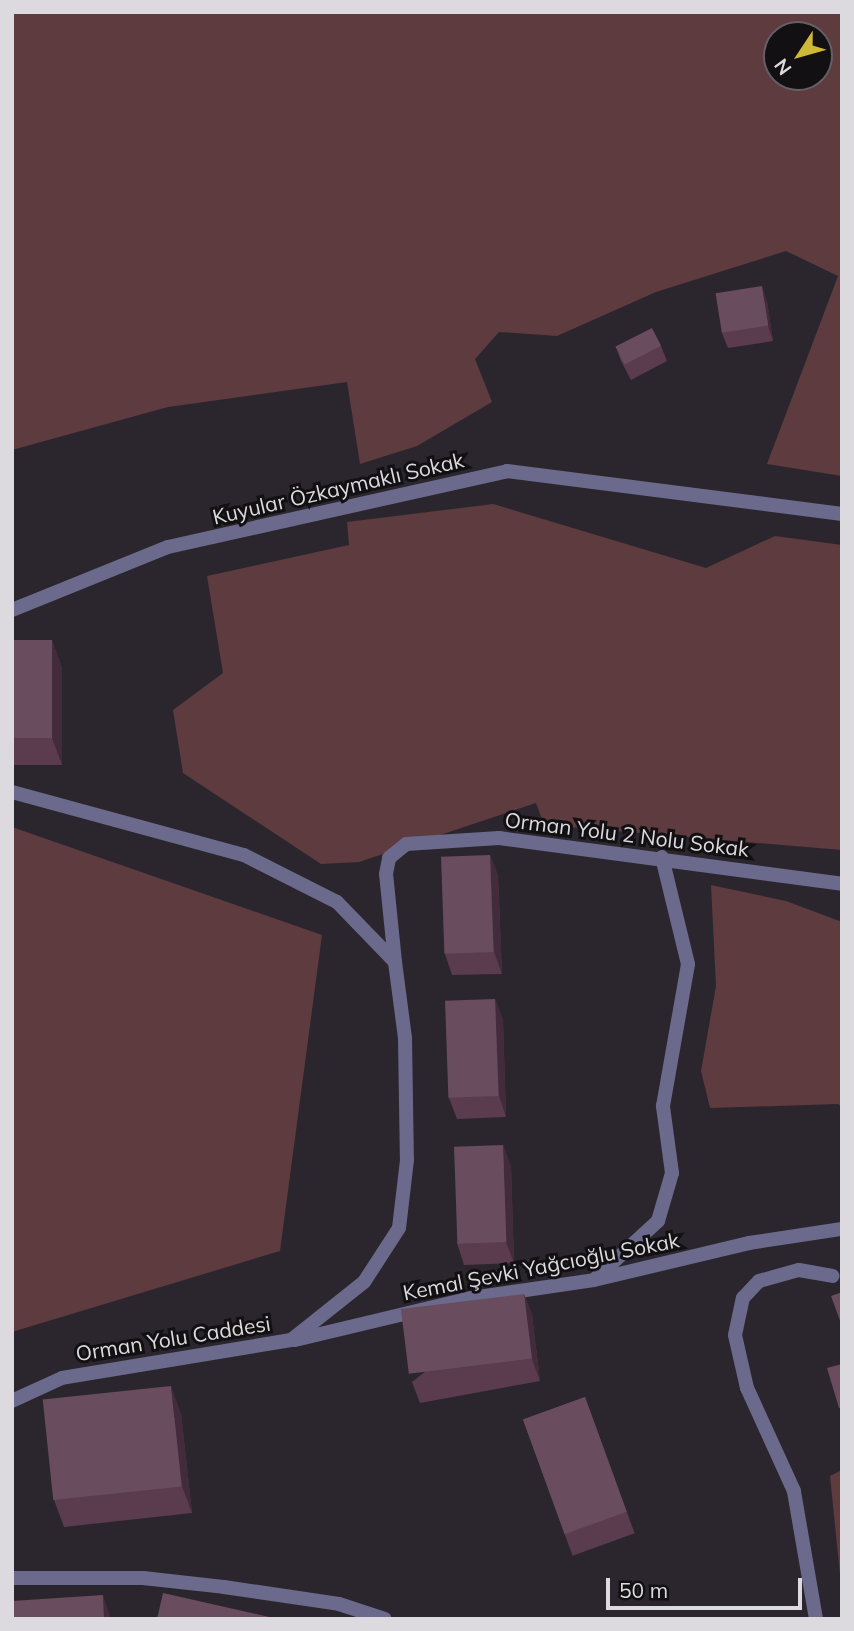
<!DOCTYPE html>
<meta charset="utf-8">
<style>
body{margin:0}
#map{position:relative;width:854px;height:1631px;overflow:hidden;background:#2b262d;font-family:Mulish,sans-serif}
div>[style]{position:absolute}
.green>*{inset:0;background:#5d3b3f}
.minor>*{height:14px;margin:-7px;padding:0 7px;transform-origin:7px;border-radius:7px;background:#6b6a8c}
.tertiary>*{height:14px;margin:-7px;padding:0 7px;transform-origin:7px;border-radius:7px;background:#6b6a8c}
.wall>*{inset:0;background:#5b3b4e;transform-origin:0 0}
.shaded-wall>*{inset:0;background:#422b3a}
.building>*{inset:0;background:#694c5e;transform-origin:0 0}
span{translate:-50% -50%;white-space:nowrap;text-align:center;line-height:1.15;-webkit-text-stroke:6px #121013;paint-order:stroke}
.street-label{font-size:21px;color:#dddadf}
.frame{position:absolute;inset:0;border:14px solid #dddadf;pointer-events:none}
.north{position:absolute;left:763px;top:21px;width:70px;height:70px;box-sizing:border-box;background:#121013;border:2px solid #636165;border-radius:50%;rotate:234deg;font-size:19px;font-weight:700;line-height:28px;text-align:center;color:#dddadf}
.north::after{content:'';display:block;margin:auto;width:24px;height:32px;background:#d0b837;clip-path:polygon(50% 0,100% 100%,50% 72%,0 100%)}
.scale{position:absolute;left:606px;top:1578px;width:196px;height:32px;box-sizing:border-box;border:4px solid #dddadf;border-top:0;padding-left:9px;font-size:21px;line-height:24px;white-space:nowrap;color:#dddadf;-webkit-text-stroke:5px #121013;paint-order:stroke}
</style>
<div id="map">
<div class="green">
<i style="clip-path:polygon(evenodd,12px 12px,842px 12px,842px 476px,767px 464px,838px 276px,786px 251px,656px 292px,557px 336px,499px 332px,475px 359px,492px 402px,417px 446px,360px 464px,347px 382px,168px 407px,12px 450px,12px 12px,777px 35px,819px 35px,819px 77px,777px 77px,777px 35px)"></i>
<i style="clip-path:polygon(493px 504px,706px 568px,775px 536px,842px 545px,842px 850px,544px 825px,536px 803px,359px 862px,321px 864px,183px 773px,173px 710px,223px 673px,207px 576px,349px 545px,347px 522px)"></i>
<i style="clip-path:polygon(12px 827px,322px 935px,280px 1251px,12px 1332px)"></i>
<i style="clip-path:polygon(711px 885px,786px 901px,842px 922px,842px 1107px,838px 1104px,710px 1108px,701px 1071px,716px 986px)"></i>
<i style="clip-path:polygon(842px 1470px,842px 1594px,830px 1476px)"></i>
</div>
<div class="minor">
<i style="left:12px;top:792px;width:240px;rotate:15.2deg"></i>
<i style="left:244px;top:855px;width:104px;rotate:26.8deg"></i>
<i style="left:337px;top:902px;width:83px;rotate:46deg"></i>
<i style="left:395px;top:962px;width:77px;rotate:82.5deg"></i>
<i style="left:405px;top:1038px;width:122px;rotate:89.1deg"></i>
<i style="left:407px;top:1160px;width:68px;rotate:96.7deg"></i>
<i style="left:399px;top:1228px;width:64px;rotate:122.9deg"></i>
<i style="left:364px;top:1282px;width:93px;rotate:141.5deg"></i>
<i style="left:291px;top:1340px;width:232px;rotate:170.6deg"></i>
<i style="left:62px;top:1378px;width:55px;rotate:155.3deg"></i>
<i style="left:395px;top:962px;width:88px;rotate:-95.8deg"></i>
<i style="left:386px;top:874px;width:16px;rotate:-79deg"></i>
<i style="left:389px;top:858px;width:22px;rotate:-39deg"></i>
<i style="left:406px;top:844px;width:93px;rotate:-3.7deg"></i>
<i style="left:499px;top:838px;width:346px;rotate:7.6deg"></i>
<i style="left:597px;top:1277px;width:83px;rotate:-42.6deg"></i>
<i style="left:658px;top:1221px;width:50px;rotate:-73.7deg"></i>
<i style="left:672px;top:1173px;width:68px;rotate:-97.7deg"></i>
<i style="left:663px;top:1106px;width:144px;rotate:-80deg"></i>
<i style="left:688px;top:964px;width:110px;rotate:-103.7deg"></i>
<i style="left:295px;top:1340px;width:181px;rotate:-13.4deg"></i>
<i style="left:471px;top:1298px;width:124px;rotate:-8.3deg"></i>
<i style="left:594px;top:1280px;width:159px;rotate:-13.4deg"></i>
<i style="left:749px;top:1243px;width:94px;rotate:-8.6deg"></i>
<i style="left:12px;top:1578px;width:131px"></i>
<i style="left:143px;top:1578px;width:81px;rotate:6.3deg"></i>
<i style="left:224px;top:1587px;width:116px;rotate:8.4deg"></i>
<i style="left:339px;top:1604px;width:48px;rotate:18.1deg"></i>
<i style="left:816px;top:1619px;width:130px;rotate:-99.8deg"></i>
<i style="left:794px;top:1491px;width:113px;rotate:-114.5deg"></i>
<i style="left:747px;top:1388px;width:54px;rotate:-102.8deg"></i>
<i style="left:735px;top:1335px;width:38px;rotate:-78deg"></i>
<i style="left:743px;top:1298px;width:23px;rotate:-47deg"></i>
<i style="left:759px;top:1281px;width:41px;rotate:-15.4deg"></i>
<i style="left:799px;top:1270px;width:34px;rotate:10deg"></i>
</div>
<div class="tertiary">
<i style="left:12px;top:610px;width:168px;rotate:-22deg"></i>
<i style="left:168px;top:547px;width:347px;rotate:-12.6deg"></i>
<i style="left:507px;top:471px;width:338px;rotate:7.3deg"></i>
</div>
<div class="wall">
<i style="clip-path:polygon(767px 301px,773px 341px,728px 348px,722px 333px)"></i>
<i style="clip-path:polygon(661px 346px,667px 361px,631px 380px,621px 361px,616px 347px)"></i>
<i style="clip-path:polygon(52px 640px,62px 668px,62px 765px,12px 765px,12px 641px)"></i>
<i style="clip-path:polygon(490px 855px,498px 876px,502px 974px,452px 975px,445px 954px)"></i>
<i style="clip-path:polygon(495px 999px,503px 1020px,506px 1117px,457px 1119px,449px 1098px)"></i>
<i style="clip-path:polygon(503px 1145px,511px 1167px,514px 1263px,464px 1265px,457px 1243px)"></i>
<i style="clip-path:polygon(524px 1294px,532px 1315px,540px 1381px,420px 1403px,412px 1382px)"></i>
<i style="left:585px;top:1397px;width:145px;height:66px;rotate:70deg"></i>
<i style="clip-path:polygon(181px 1413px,192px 1513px,64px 1527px,54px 1500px)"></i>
</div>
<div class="shaded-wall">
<i style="clip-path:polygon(762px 286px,767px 301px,773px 341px,768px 326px)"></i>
<i style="clip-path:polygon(52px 640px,62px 668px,62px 765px,52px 738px)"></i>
<i style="clip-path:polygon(490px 855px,498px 876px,502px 974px,494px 952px)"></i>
<i style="clip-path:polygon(495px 999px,503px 1020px,506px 1117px,499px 1096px)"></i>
<i style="clip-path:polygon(503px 1145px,511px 1167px,514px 1263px,506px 1242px)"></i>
<i style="clip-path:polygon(524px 1294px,532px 1315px,540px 1381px,532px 1359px)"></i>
<i style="clip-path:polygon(171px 1386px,181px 1413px,192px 1513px,182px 1486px)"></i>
<i style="clip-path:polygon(103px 1595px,111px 1619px,104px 1619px)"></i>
</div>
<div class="building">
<i style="left:762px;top:286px;width:40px;height:47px;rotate:81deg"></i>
<i style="left:652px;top:328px;width:20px;height:41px;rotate:63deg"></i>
<i style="left:52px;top:640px;width:98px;height:40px;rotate:90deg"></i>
<i style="left:490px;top:855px;width:97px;height:49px;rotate:88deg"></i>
<i style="left:495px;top:999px;width:97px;height:50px;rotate:88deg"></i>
<i style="left:503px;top:1145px;width:97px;height:49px;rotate:88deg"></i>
<i style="clip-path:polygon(842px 1292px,842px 1326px,831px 1296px)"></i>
<i style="left:524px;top:1294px;width:65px;height:124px;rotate:83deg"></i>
<i style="clip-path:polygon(842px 1364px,842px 1407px,839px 1408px,827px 1368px)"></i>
<i style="left:171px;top:1386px;width:101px;height:129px;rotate:84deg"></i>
<i style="left:585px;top:1397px;width:122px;height:66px;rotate:70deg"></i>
<i style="clip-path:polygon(163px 1593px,278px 1619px,157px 1619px)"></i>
<i style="clip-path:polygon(103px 1595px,104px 1619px,12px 1619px,12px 1601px)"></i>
</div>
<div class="street-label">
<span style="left:338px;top:488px;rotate:-13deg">Kuyular Özkaymaklı Sokak</span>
<span style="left:627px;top:834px;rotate:7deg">Orman Yolu 2 Nolu Sokak</span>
<span style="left:541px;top:1266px;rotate:-11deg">Kemal Şevki Yağcıoğlu Sokak</span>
<span style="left:173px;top:1338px;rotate:-9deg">Orman Yolu Caddesi</span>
</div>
<div class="frame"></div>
<div class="north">N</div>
<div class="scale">50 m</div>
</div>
